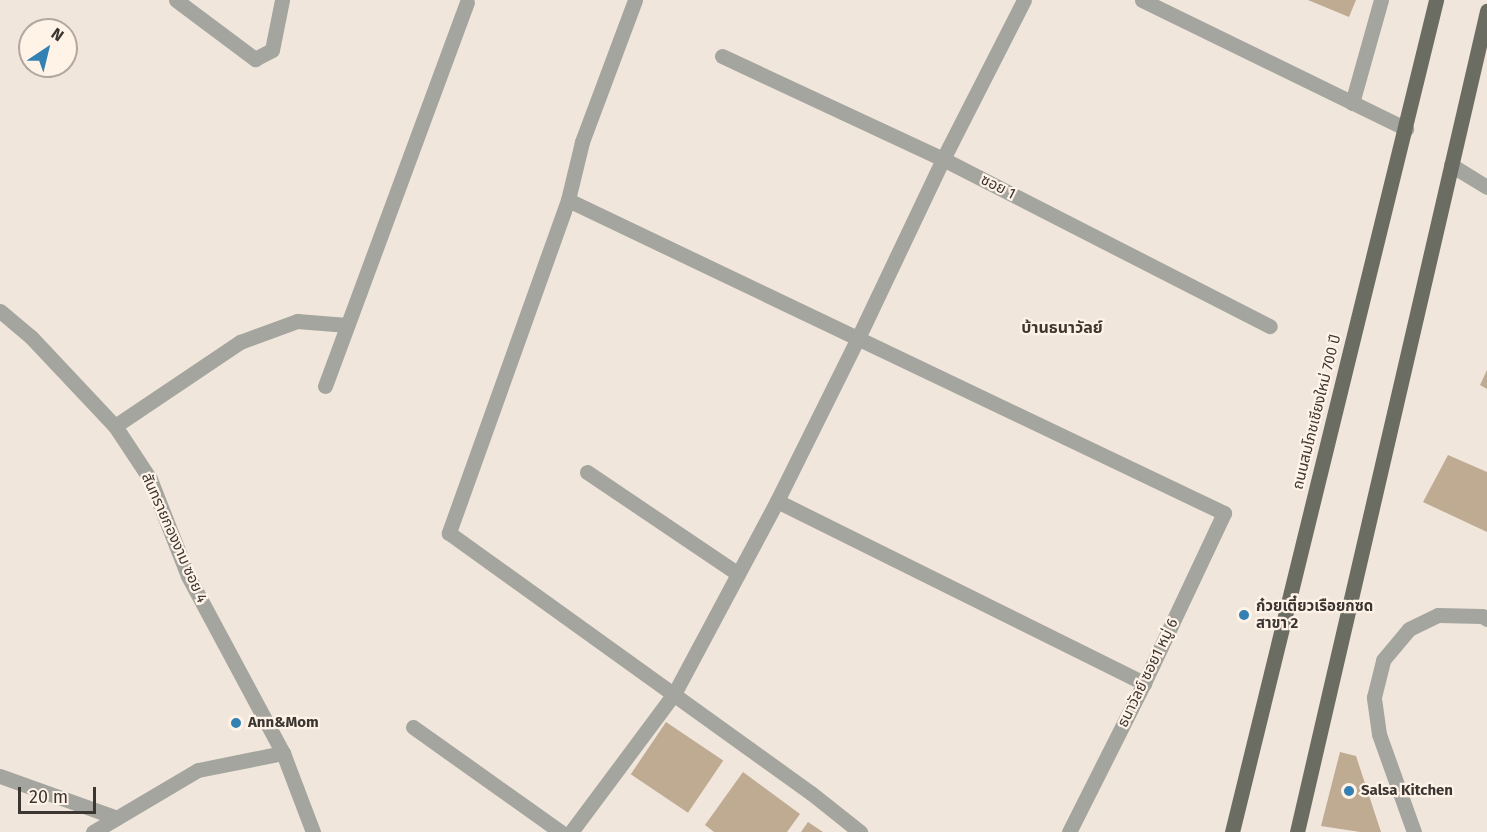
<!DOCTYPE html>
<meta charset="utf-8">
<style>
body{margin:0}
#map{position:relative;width:1487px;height:832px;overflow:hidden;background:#f1e6db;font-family:"Fira Sans","Noto Sans Thai",sans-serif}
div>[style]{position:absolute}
.building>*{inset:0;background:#bfab91;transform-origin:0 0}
.minor>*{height:15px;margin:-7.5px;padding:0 7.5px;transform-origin:7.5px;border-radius:7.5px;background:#a4a59f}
.primary>*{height:15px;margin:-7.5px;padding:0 7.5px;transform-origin:7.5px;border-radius:7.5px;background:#6c6d62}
.dots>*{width:16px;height:16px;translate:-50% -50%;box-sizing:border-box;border:3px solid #fff3e8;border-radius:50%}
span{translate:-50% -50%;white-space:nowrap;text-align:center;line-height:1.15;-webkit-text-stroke:4.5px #fff3e8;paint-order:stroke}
.street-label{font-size:15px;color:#3b3632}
.poi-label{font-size:15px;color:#3b3632;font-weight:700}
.left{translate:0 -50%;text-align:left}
.neighbourhood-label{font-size:16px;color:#3f362e;font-weight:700}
.north{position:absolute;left:18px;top:18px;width:60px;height:60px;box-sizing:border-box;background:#fff3e8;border:2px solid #b1a79f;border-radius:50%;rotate:35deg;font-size:16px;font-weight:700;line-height:24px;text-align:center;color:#3b3632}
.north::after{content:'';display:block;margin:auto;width:21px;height:27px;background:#3381b3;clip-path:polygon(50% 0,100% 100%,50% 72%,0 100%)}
.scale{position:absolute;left:18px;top:787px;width:78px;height:27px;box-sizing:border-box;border:3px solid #3b3632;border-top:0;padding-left:8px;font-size:18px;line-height:21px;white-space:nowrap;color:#3b3632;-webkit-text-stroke:4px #fff3e8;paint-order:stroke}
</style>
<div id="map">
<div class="building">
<i style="clip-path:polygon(1308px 0,1356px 0,1349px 17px)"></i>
<i style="clip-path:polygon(1487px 370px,1487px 389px,1480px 385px)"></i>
<i style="clip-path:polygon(1448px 455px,1487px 472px,1487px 532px,1423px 502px)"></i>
<i style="left:666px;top:722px;width:69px;height:63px;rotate:34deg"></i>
<i style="clip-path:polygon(1340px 752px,1356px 756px,1381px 832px,1360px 832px,1321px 826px)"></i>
<i style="clip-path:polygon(743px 772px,800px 814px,787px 832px,714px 832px,705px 825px)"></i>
<i style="clip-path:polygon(808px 822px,823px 832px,801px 832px)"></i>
</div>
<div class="minor">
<i style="left:176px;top:0;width:99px;rotate:36.8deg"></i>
<i style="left:255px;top:59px;width:19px;rotate:-28deg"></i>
<i style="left:272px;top:50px;width:51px;rotate:-78.7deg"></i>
<i style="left:635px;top:0;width:152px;rotate:110.5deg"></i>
<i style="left:582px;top:142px;width:60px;rotate:103.6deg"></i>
<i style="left:568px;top:200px;width:354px;rotate:109.7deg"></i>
<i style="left:449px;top:533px;width:446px;rotate:35.7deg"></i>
<i style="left:811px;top:793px;width:63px;rotate:38.5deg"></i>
<i style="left:1142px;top:0;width:294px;rotate:26deg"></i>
<i style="left:722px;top:56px;width:244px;rotate:25deg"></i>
<i style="left:943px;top:159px;width:367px;rotate:27.1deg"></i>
<i style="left:1352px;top:103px;width:107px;rotate:-74.3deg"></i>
<i style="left:1451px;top:165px;width:42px;rotate:31.4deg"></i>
<i style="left:568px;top:200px;width:727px;rotate:25.51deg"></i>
<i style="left:1224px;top:513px;width:188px;rotate:115.2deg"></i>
<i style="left:1144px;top:683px;width:167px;rotate:116.7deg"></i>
<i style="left:0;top:311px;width:40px;rotate:40deg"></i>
<i style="left:31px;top:337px;width:122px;rotate:46.7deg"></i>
<i style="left:115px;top:426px;width:64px;rotate:56.6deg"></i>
<i style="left:150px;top:479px;width:104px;rotate:68.6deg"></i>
<i style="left:188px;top:576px;width:201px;rotate:61.8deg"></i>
<i style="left:283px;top:753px;width:85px;rotate:69.2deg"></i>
<i style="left:325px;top:386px;width:409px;rotate:-69.7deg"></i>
<i style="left:115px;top:426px;width:151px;rotate:-33.9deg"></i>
<i style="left:240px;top:342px;width:61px;rotate:-20.2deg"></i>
<i style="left:297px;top:321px;width:50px;rotate:4.6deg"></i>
<i style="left:587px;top:472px;width:182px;rotate:34deg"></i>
<i style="left:777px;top:501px;width:410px;rotate:26.4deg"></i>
<i style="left:413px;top:727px;width:181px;rotate:35.4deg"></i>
<i style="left:0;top:776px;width:124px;rotate:19.7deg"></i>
<i style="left:93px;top:832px;width:122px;rotate:-30.6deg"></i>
<i style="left:198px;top:770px;width:87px;rotate:-11.3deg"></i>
<i style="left:571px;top:832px;width:172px;rotate:-53.3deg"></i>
<i style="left:674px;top:694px;width:219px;rotate:-61.9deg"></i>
<i style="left:777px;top:501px;width:182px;rotate:-63.6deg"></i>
<i style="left:858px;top:338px;width:198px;rotate:-64.6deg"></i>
<i style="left:943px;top:159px;width:178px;rotate:-63deg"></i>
<i style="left:1414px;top:832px;width:104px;rotate:-109.7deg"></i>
<i style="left:1379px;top:734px;width:37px;rotate:-98deg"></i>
<i style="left:1374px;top:697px;width:38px;rotate:-76deg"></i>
<i style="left:1383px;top:660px;width:40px;rotate:-50deg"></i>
<i style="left:1409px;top:629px;width:32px;rotate:-26deg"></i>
<i style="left:1438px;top:615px;width:44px;rotate:1.3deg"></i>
<i style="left:1482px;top:616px;width:6px;rotate:31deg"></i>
</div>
<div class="primary">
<i style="left:1232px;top:832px;width:857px;rotate:-76.22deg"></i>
<i style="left:1297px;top:832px;width:843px;rotate:-76.97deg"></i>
</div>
<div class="dots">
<i style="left:1244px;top:615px;background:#3381b3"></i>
<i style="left:236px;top:723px;background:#3381b3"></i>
<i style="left:1349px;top:791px;background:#3381b3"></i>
</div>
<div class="street-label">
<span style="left:998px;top:187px;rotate:27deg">ซอย 1</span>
<span style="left:1317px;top:412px;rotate:-76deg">ถนนสมโภชเชียงใหม่ 700 ปี</span>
<span style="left:174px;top:538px;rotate:66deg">สันทรายกองงาม ซอย 4</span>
<span style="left:1148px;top:673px;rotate:-64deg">ธนาวัลย์ ซอย1 หมู่ 6</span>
</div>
<div class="poi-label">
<span class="left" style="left:1256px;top:615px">ก๋วยเตี๋ยวเรือยกซด<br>สาขา 2</span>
<span class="left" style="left:248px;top:723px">Ann&amp;Mom</span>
<span class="left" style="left:1361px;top:791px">Salsa Kitchen</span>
</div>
<div class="neighbourhood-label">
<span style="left:1062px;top:328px">บ้านธนาวัลย์</span>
</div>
<div class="north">N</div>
<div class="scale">20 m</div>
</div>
